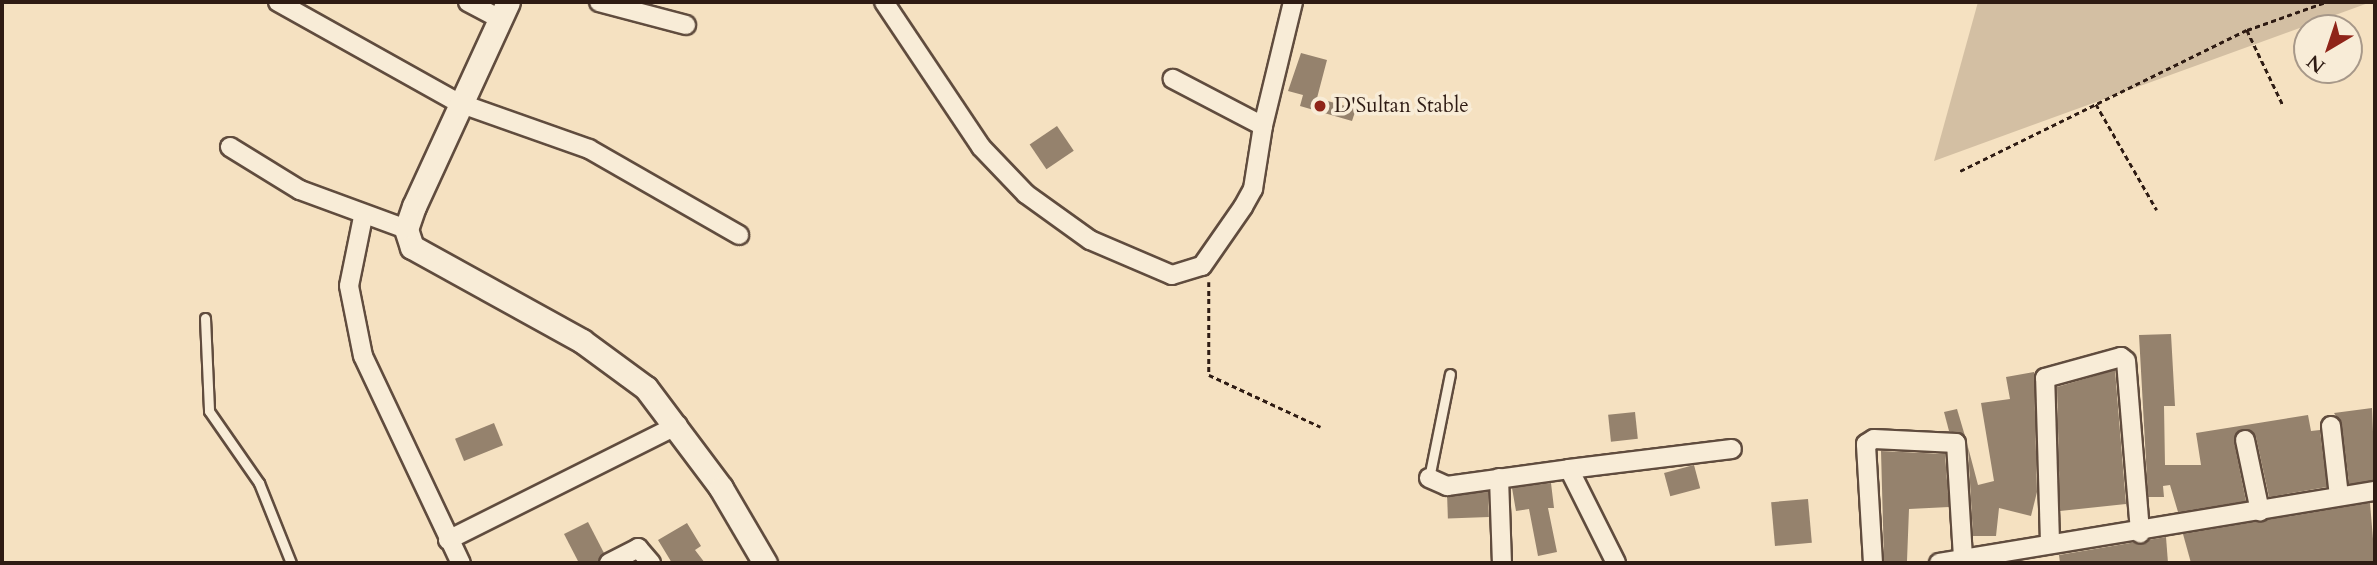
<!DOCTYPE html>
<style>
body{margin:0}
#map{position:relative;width:2377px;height:565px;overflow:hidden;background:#f5e1c1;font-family:Cardo,serif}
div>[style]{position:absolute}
.green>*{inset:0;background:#d3bfa3}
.building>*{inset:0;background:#95826d;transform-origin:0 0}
.path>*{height:2.5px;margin-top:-1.25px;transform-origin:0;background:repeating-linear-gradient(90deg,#2e1b13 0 5px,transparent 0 8.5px)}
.roads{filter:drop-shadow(2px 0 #604c3e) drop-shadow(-2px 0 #604c3e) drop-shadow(0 2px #604c3e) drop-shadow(0 -2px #604c3e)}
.service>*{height:9px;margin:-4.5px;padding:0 4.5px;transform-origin:4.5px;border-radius:4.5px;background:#f8ecd7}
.minor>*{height:18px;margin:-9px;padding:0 9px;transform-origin:9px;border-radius:9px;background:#f8ecd7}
.tertiary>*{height:23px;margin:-11.5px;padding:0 11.5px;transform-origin:11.5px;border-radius:11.5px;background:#f8ecd7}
.dots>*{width:19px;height:19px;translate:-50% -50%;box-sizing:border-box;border:4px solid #f8ecd7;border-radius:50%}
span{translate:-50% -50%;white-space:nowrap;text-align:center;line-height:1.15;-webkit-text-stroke:7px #f8ecd7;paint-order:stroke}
.poi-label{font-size:21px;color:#2e1b13}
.left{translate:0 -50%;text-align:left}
.frame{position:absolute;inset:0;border:4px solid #2e1b13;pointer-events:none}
.north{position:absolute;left:2293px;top:14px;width:70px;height:70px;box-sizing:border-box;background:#f8ecd7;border:2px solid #a79889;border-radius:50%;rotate:219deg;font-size:19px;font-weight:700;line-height:28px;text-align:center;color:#2e1b13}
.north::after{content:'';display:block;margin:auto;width:24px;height:32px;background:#8f2418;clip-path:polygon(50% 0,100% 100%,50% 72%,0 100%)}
</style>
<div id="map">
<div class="green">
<i style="clip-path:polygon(1978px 2px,2371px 2px,1934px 161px)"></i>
</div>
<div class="building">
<i style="clip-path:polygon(1301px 53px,1327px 60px,1317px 98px,1356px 109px,1352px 121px,1300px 106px,1303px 95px,1288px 91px)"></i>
<i style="left:1057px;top:126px;width:30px;height:33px;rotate:56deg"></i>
<i style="clip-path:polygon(2171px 334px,2175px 406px,2164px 406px,2165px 465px,2201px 465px,2196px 433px,2308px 415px,2311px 431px,2320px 430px,2327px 487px,2269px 497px,2256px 437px,2243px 429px,2234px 442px,2246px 501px,2178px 512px,2170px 485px,2163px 486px,2164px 497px,2148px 497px,2139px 335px)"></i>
<i style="clip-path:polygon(2115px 370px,2126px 504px,2060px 511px,2057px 387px)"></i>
<i style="clip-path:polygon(2034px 372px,2037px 492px,2031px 516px,1999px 508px,1996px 536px,1973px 536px,1968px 447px,1978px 485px,1994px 481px,1981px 403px,2010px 399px,2006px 377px)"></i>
<i style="clip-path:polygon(2372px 408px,2375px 480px,2349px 484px,2342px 425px,2334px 413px)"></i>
<i style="clip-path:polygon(1957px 409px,1965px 436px,1949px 431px,1944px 412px)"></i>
<i style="left:1635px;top:412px;width:27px;height:27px;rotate:84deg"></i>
<i style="left:494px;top:423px;width:24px;height:42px;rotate:68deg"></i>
<i style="clip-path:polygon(1881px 451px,1945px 454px,1949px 507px,1909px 509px,1907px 561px,1884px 561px)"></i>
<i style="left:1694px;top:465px;width:24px;height:31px;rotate:75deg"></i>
<i style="clip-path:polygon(1551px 483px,1554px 508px,1548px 508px,1557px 552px,1538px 556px,1529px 509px,1516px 511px,1512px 488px)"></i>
<i style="left:1488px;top:492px;width:25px;height:41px;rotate:88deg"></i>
<i style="left:1808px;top:499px;width:44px;height:37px;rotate:85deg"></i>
<i style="clip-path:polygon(2370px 503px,2375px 563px,2191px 563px,2183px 534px)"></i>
<i style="clip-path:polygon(588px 522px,604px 553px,598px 563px,579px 563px,564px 534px)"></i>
<i style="clip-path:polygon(687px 523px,701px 546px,695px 550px,705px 563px,672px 563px,658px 540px)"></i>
<i style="clip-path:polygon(2166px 537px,2168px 563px,2060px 563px,2059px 555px)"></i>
</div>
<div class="path">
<i style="left:2247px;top:30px;width:83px;rotate:64.4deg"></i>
<i style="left:2096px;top:104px;width:122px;rotate:60.1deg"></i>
<i style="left:1960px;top:171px;width:320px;rotate:-26.2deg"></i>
<i style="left:2247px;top:30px;width:84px;rotate:-19.5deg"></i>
<i style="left:1209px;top:282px;width:93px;rotate:90deg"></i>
<i style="left:1209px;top:375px;width:123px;rotate:24.9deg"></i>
</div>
<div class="roads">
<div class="service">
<i style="left:205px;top:318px;width:93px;rotate:87.5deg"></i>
<i style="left:209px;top:411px;width:88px;rotate:55.2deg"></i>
<i style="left:259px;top:483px;width:86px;rotate:68.2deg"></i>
<i style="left:1429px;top:478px;width:106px;rotate:-78.6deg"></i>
</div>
<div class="minor">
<i style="left:278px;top:2px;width:207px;rotate:29.2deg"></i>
<i style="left:459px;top:103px;width:138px;rotate:19.5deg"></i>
<i style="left:589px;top:149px;width:173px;rotate:29.8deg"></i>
<i style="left:468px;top:2px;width:36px;rotate:28deg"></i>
<i style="left:599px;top:2px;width:90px;rotate:14.8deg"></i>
<i style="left:884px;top:2px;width:174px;rotate:56.2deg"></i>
<i style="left:981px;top:147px;width:65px;rotate:46.2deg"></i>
<i style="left:1026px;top:194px;width:79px;rotate:35.7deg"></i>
<i style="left:1090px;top:240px;width:89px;rotate:23.1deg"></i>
<i style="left:1172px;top:275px;width:31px;rotate:-17deg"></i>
<i style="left:1202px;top:266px;width:72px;rotate:-55.2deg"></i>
<i style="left:1243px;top:207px;width:21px;rotate:-61deg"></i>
<i style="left:1253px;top:189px;width:64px;rotate:-81deg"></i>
<i style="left:1263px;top:126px;width:102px;rotate:-152.4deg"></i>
<i style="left:1263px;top:126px;width:128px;rotate:-76.4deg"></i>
<i style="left:230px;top:147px;width:82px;rotate:31.6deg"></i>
<i style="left:300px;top:190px;width:113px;rotate:20.2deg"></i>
<i style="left:363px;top:217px;width:70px;rotate:101.5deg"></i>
<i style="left:349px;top:286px;width:71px;rotate:78.7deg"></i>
<i style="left:363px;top:356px;width:229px;rotate:64.7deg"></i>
<i style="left:2331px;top:426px;width:70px;rotate:83.5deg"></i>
<i style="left:2245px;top:440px;width:73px;rotate:78.1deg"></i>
<i style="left:1569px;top:469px;width:164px;rotate:-7deg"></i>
<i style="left:1429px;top:478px;width:20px;rotate:24deg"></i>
<i style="left:1447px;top:486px;width:123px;rotate:-7.9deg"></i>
<i style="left:1569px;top:469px;width:105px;rotate:63.4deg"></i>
<i style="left:1499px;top:478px;width:85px;rotate:88deg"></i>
<i style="left:448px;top:540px;width:257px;rotate:-26.6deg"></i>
<i style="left:2050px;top:542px;width:164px;rotate:-91.7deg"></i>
<i style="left:2045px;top:378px;width:79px;rotate:-15.4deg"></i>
<i style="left:2121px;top:357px;width:6px;rotate:39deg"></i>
<i style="left:2126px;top:361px;width:173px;rotate:85.3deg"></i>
<i style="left:609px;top:563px;width:33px;rotate:-27deg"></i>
<i style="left:638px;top:548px;width:20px;rotate:49deg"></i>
<i style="left:1873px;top:563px;width:119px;rotate:-93.4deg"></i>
<i style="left:1866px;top:444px;width:9px;rotate:-32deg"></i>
<i style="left:1874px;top:439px;width:82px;rotate:2.8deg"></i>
<i style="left:1956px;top:443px;width:113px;rotate:86.5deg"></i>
<i style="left:1939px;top:563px;width:442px;rotate:-9.4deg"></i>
</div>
<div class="tertiary">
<i style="left:508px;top:2px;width:225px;rotate:114.7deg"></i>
<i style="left:414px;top:206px;width:24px;rotate:109deg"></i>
<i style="left:406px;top:229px;width:19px;rotate:72deg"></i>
<i style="left:412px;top:247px;width:194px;rotate:28.9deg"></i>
<i style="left:582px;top:341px;width:79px;rotate:36.3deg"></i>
<i style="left:646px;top:388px;width:125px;rotate:53.1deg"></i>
<i style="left:721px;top:488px;width:87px;rotate:59.6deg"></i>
</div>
</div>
<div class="dots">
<i style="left:1320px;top:106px;background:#8f2418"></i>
</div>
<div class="poi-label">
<span class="left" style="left:1334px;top:106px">D'Sultan Stable</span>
</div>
<div class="frame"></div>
<div class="north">N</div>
</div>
